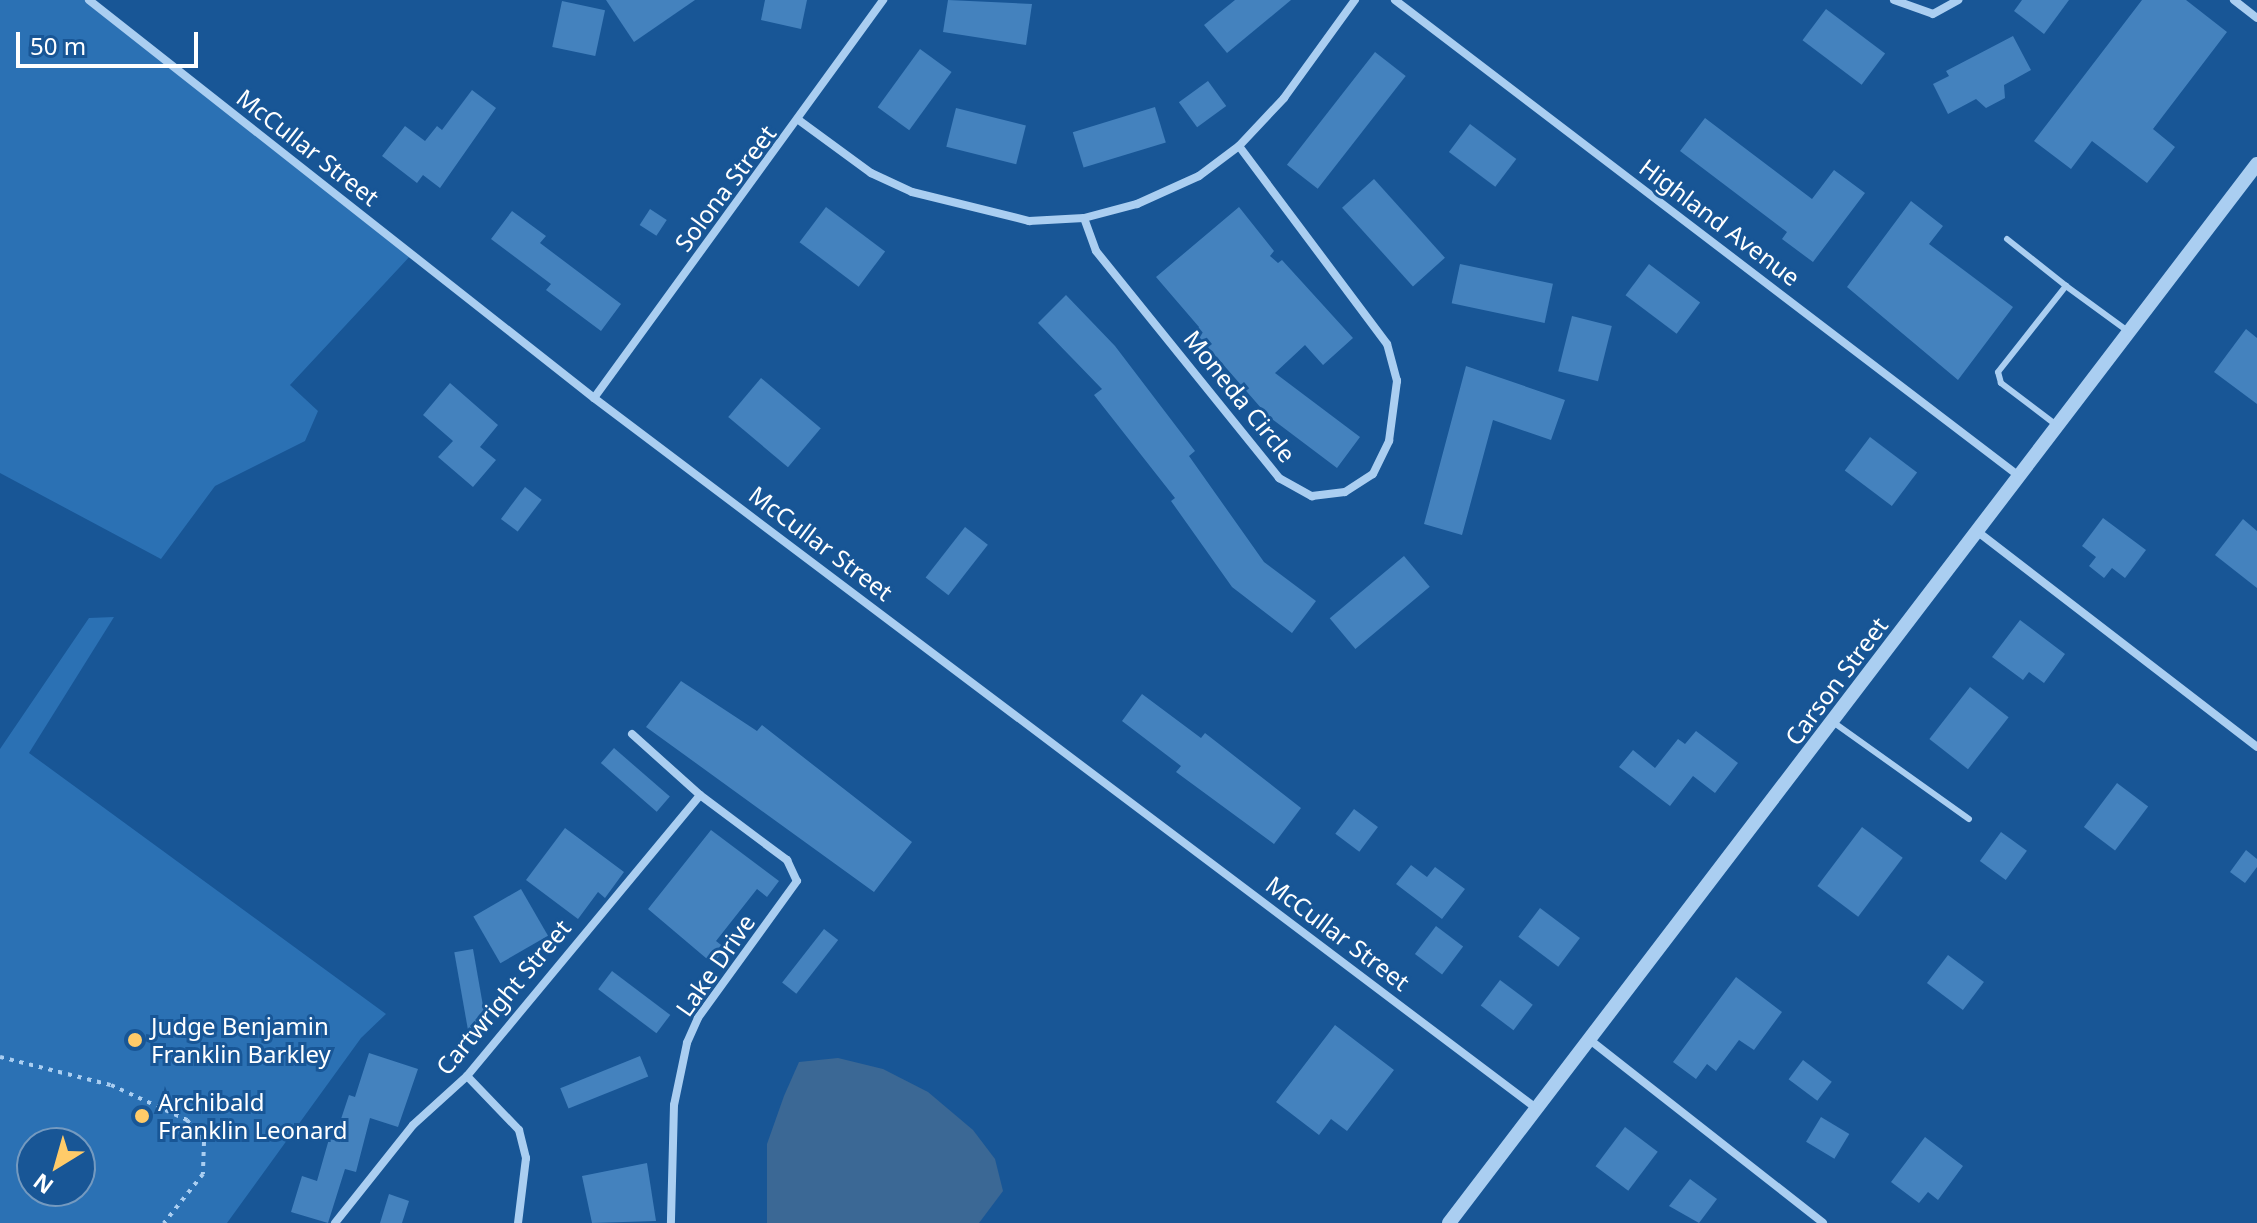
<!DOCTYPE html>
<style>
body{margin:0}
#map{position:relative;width:2257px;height:1223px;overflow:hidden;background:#185696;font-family:"Noto Sans",sans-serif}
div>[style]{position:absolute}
.green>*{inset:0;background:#2b71b4}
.water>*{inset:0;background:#3b6895}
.building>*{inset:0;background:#4482be;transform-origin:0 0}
.path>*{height:4px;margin-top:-2px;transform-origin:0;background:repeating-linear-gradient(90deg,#aacef1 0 4px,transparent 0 10px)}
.service>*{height:6px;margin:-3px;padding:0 3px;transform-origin:3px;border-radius:3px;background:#aacef1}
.minor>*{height:8px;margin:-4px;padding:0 4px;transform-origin:4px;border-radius:4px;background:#aacef1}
.tertiary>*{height:14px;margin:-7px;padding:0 7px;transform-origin:7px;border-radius:7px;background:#aacef1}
.dots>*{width:22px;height:22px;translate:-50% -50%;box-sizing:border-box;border:4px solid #185696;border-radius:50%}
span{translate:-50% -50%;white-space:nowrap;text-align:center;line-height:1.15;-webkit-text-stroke:6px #185696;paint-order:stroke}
.street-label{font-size:24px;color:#fff}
.poi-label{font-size:24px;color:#fff}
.left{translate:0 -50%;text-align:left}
.north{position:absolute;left:16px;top:1127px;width:80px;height:80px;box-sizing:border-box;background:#185696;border:2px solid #749ac0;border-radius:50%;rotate:217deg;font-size:22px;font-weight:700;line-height:32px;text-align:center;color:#fff}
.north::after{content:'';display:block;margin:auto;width:28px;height:36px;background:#ffcb69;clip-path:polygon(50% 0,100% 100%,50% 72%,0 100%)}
.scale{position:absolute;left:16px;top:32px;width:182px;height:36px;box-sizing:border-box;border:4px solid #fff;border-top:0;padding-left:10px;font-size:24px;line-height:28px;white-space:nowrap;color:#fff;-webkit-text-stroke:6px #185696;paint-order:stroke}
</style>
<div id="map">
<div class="green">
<i style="clip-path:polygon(0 0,89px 0,412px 254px,290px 385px,318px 411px,305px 441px,215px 486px,161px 559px,0 473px)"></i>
<i style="clip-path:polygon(evenodd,114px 617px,29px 753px,386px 1014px,361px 1038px,227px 1223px,0 1223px,0 749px,89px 618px,114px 617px,32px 1143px,80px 1143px,80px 1191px,32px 1191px,32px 1143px)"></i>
</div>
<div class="water">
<i style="clip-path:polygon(838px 1058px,883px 1069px,928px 1092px,973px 1130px,995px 1159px,1003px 1191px,979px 1223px,767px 1223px,767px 1144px,784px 1096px,799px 1062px)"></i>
</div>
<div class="building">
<i style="clip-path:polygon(606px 0,695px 0,634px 42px)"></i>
<i style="clip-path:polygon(765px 0,807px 0,801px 29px,761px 20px)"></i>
<i style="clip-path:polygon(948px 0,1032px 4px,1026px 45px,943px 32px)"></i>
<i style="clip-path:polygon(1235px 0,1291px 0,1227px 53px,1204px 25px)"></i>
<i style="clip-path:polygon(2022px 0,2069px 0,2044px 34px,2014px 11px)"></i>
<i style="clip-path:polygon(2142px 0,2186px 0,2227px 32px,2153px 129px,2175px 147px,2147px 183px,2092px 141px,2071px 169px,2034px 141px)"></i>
<i style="left:562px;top:1px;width:44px;height:47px;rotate:12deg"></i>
<i style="left:1826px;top:9px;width:74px;height:39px;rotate:37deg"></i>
<i style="clip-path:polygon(2013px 36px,2031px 70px,2004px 85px,2005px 98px,1986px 108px,1976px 99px,1948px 114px,1933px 84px,1949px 76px,1946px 71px)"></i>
<i style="left:920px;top:49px;width:39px;height:72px;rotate:36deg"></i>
<i style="left:1375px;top:52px;width:39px;height:143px;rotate:38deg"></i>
<i style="left:1208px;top:81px;width:31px;height:36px;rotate:54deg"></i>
<i style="clip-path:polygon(472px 90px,496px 108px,440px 188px,423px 175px,417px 183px,382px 156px,405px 126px,425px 141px,437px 126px,442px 130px)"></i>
<i style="left:1155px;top:107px;width:37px;height:86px;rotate:73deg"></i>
<i style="left:956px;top:108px;width:72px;height:40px;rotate:14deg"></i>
<i style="clip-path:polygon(1705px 118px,1812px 199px,1834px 170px,1865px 193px,1813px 262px,1782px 239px,1787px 232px,1680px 151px)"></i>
<i style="left:1470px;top:124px;width:58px;height:35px;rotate:37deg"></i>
<i style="left:1374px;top:179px;width:106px;height:43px;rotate:48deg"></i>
<i style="clip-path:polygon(1911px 201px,1943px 226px,1929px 244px,2013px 307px,1958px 380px,1847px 287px)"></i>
<i style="left:826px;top:207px;width:74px;height:44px;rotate:37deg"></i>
<i style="clip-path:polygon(1239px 207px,1274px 251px,1270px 256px,1278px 263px,1282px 260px,1353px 338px,1323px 365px,1305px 345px,1275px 373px,1360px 437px,1337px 468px,1268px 416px,1194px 331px,1199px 327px,1156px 277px)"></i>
<i style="left:650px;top:209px;width:20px;height:19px;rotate:33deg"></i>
<i style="clip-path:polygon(512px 211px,546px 236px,540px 243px,621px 304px,601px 331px,546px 290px,551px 284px,491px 239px)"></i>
<i style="left:1460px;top:264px;width:95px;height:40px;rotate:12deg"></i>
<i style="left:1649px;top:264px;width:64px;height:39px;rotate:37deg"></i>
<i style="clip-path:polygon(1066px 295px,1115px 346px,1195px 451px,1189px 456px,1264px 562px,1316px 601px,1292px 633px,1232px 587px,1171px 501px,1175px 498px,1094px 395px,1102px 389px,1038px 323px)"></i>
<i style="left:1572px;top:316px;width:41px;height:57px;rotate:14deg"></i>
<i style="clip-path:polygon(2246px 329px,2257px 338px,2257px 404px,2214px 372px)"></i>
<i style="clip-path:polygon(1466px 366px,1565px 400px,1551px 440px,1493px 420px,1462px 535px,1424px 524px)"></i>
<i style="left:761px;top:378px;width:78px;height:51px;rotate:40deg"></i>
<i style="clip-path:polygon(450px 383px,498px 425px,480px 447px,496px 460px,473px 487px,438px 457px,453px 441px,423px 415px)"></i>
<i style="left:1870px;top:437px;width:59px;height:42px;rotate:37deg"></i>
<i style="left:525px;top:487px;width:21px;height:40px;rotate:37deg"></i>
<i style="clip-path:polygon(2103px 518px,2146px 550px,2125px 578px,2112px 568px,2104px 578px,2089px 566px,2096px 557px,2082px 546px)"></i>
<i style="clip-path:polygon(2243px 519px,2257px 531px,2257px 588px,2215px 555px)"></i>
<i style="left:965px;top:527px;width:29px;height:64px;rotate:38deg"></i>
<i style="left:1404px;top:556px;width:40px;height:97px;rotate:50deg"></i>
<i style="clip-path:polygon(2020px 620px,2065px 654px,2044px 683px,2029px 672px,2023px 680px,1992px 657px)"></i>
<i style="clip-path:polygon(681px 681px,757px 731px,762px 725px,912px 842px,874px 892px,646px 727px)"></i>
<i style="left:1970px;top:687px;width:49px;height:66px;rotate:38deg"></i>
<i style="clip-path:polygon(1142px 694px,1201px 738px,1205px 733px,1301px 808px,1274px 844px,1176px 772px,1181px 766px,1122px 721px)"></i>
<i style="clip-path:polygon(1696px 731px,1738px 763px,1715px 793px,1693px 776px,1670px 806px,1619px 767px,1633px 750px,1655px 768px,1678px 739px,1685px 744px)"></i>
<i style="left:614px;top:748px;width:74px;height:20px;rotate:41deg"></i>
<i style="left:2117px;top:783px;width:39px;height:55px;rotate:37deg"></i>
<i style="left:1354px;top:809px;width:30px;height:31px;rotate:37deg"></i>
<i style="left:1862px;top:827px;width:51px;height:74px;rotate:37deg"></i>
<i style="clip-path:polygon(565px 828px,624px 872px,605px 898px,598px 892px,578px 919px,526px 880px)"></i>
<i style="clip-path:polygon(711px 830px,779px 881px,767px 897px,757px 889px,716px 941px,725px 948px,713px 964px,648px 909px)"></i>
<i style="left:2001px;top:832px;width:32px;height:36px;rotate:36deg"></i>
<i style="clip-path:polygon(2246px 850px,2257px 859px,2257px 867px,2245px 883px,2230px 872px)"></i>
<i style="clip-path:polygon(1411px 865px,1427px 877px,1435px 867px,1465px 889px,1442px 919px,1396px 884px)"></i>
<i style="left:521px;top:889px;width:54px;height:55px;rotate:60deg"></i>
<i style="left:1540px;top:908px;width:50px;height:36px;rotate:37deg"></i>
<i style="left:1436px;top:926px;width:34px;height:35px;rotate:37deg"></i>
<i style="left:824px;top:929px;width:18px;height:68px;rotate:38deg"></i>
<i style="left:473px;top:949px;width:80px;height:19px;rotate:80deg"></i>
<i style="left:1948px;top:955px;width:45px;height:35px;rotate:37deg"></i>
<i style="left:612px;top:971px;width:73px;height:23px;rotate:37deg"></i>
<i style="clip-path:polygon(1736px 977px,1782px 1012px,1754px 1050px,1739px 1040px,1716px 1071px,1707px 1064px,1696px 1079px,1673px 1062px)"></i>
<i style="left:1500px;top:980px;width:41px;height:32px;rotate:37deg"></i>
<i style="clip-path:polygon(1335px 1025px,1394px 1070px,1347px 1131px,1331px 1119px,1319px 1135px,1276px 1102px)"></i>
<i style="clip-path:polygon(369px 1053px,418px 1069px,398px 1127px,370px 1118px,356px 1172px,345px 1169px,328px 1223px,291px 1212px,302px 1176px,317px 1181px,329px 1139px,334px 1140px,349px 1095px,355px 1097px)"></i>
<i style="left:640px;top:1056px;width:22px;height:86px;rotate:68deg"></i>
<i style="left:1803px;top:1060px;width:36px;height:24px;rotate:37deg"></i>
<i style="left:1821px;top:1117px;width:33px;height:29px;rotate:31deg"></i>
<i style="left:1625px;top:1127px;width:41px;height:49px;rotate:37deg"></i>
<i style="clip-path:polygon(1925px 1137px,1963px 1166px,1938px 1200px,1928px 1192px,1919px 1203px,1891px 1182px)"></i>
<i style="clip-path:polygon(647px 1163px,656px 1221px,592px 1223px,582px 1176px)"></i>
<i style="clip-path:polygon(1690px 1179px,1717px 1199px,1699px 1223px,1669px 1206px)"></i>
<i style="clip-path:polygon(389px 1194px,409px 1201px,402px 1223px,380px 1223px)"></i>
</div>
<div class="path">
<i style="left:0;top:1057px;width:114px;rotate:14.2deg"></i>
<i style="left:111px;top:1085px;width:84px;rotate:24.7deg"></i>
<i style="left:187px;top:1120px;width:28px;rotate:52deg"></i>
<i style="left:204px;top:1142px;width:32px;rotate:92deg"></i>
<i style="left:203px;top:1174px;width:63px;rotate:128.5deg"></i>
</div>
<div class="service">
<i style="left:2007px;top:239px;width:75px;rotate:38.5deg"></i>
<i style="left:2055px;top:424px;width:68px;rotate:-142.8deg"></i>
<i style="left:2001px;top:383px;width:11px;rotate:-105deg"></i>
<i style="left:1998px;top:372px;width:110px;rotate:-51.7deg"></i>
<i style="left:2066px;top:286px;width:78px;rotate:36.1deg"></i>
<i style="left:1833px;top:722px;width:167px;rotate:35.5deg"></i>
</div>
<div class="minor">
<i style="left:89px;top:0;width:643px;rotate:38.24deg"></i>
<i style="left:594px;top:398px;width:1180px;rotate:37.01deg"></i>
<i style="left:1395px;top:0;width:785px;rotate:37.34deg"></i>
<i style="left:1894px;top:0;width:41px;rotate:19.7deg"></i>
<i style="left:1933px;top:14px;width:29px;rotate:-29deg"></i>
<i style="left:2234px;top:0;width:29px;rotate:38deg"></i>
<i style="left:800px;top:121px;width:88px;rotate:36.2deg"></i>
<i style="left:871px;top:173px;width:45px;rotate:24.9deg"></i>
<i style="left:912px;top:192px;width:121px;rotate:13.9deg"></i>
<i style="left:1029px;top:221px;width:55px;rotate:-3.1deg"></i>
<i style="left:1084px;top:218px;width:55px;rotate:-14.8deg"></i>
<i style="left:1137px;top:204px;width:68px;rotate:-24.3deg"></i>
<i style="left:1199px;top:176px;width:50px;rotate:-36.9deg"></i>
<i style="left:1239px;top:146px;width:66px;rotate:-46.8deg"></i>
<i style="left:1284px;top:98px;width:121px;rotate:-54.1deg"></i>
<i style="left:1084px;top:218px;width:35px;rotate:70deg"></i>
<i style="left:1096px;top:251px;width:292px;rotate:51.1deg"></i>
<i style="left:1279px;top:478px;width:38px;rotate:29deg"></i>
<i style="left:1312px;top:496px;width:33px;rotate:-7deg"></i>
<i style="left:1345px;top:492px;width:33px;rotate:-33deg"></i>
<i style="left:1373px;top:474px;width:37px;rotate:-64deg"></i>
<i style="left:1389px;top:441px;width:61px;rotate:-82.4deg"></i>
<i style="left:1397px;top:381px;width:38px;rotate:-105deg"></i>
<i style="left:1387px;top:344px;width:247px;rotate:-126.8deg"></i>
<i style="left:594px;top:398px;width:492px;rotate:-54deg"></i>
<i style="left:1978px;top:532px;width:352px;rotate:37.6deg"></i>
<i style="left:632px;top:734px;width:91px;rotate:41.9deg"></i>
<i style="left:700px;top:795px;width:109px;rotate:36.8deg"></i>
<i style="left:787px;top:860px;width:23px;rotate:65deg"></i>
<i style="left:797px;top:881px;width:169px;rotate:125.9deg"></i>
<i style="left:698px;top:1018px;width:27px;rotate:114deg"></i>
<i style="left:687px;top:1043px;width:63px;rotate:101.8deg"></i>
<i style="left:674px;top:1105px;width:118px;rotate:91.5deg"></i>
<i style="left:1590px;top:1040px;width:296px;rotate:38.1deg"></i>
<i style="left:467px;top:1076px;width:75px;rotate:46.1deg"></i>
<i style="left:519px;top:1130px;width:29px;rotate:76deg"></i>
<i style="left:526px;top:1158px;width:65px;rotate:97deg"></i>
<i style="left:335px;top:1223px;width:125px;rotate:-51.5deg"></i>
<i style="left:413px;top:1125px;width:73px;rotate:-42.2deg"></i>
<i style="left:467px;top:1076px;width:365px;rotate:-50.3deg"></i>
</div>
<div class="tertiary">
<i style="left:1449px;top:1223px;width:1332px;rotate:-52.66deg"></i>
</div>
<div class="dots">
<i style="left:135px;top:1040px;background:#ffcb69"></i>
<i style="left:142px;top:1116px;background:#ffcb69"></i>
</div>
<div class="street-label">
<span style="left:308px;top:147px;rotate:38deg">McCullar Street</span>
<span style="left:725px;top:188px;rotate:-53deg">Solona Street</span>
<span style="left:1720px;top:222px;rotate:37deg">Highland Avenue</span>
<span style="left:1240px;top:396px;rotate:51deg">Moneda Circle</span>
<span style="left:821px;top:543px;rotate:37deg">McCullar Street</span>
<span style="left:1836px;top:681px;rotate:-53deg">Carson Street</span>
<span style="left:1338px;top:933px;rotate:37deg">McCullar Street</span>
<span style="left:715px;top:965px;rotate:-55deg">Lake Drive</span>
<span style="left:503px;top:997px;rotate:-50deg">Cartwright Street</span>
</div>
<div class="poi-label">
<span class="left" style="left:151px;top:1040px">Judge Benjamin<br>Franklin Barkley</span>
<span class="left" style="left:158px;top:1116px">Archibald<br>Franklin Leonard</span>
</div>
<div class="north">N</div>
<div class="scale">50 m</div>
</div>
